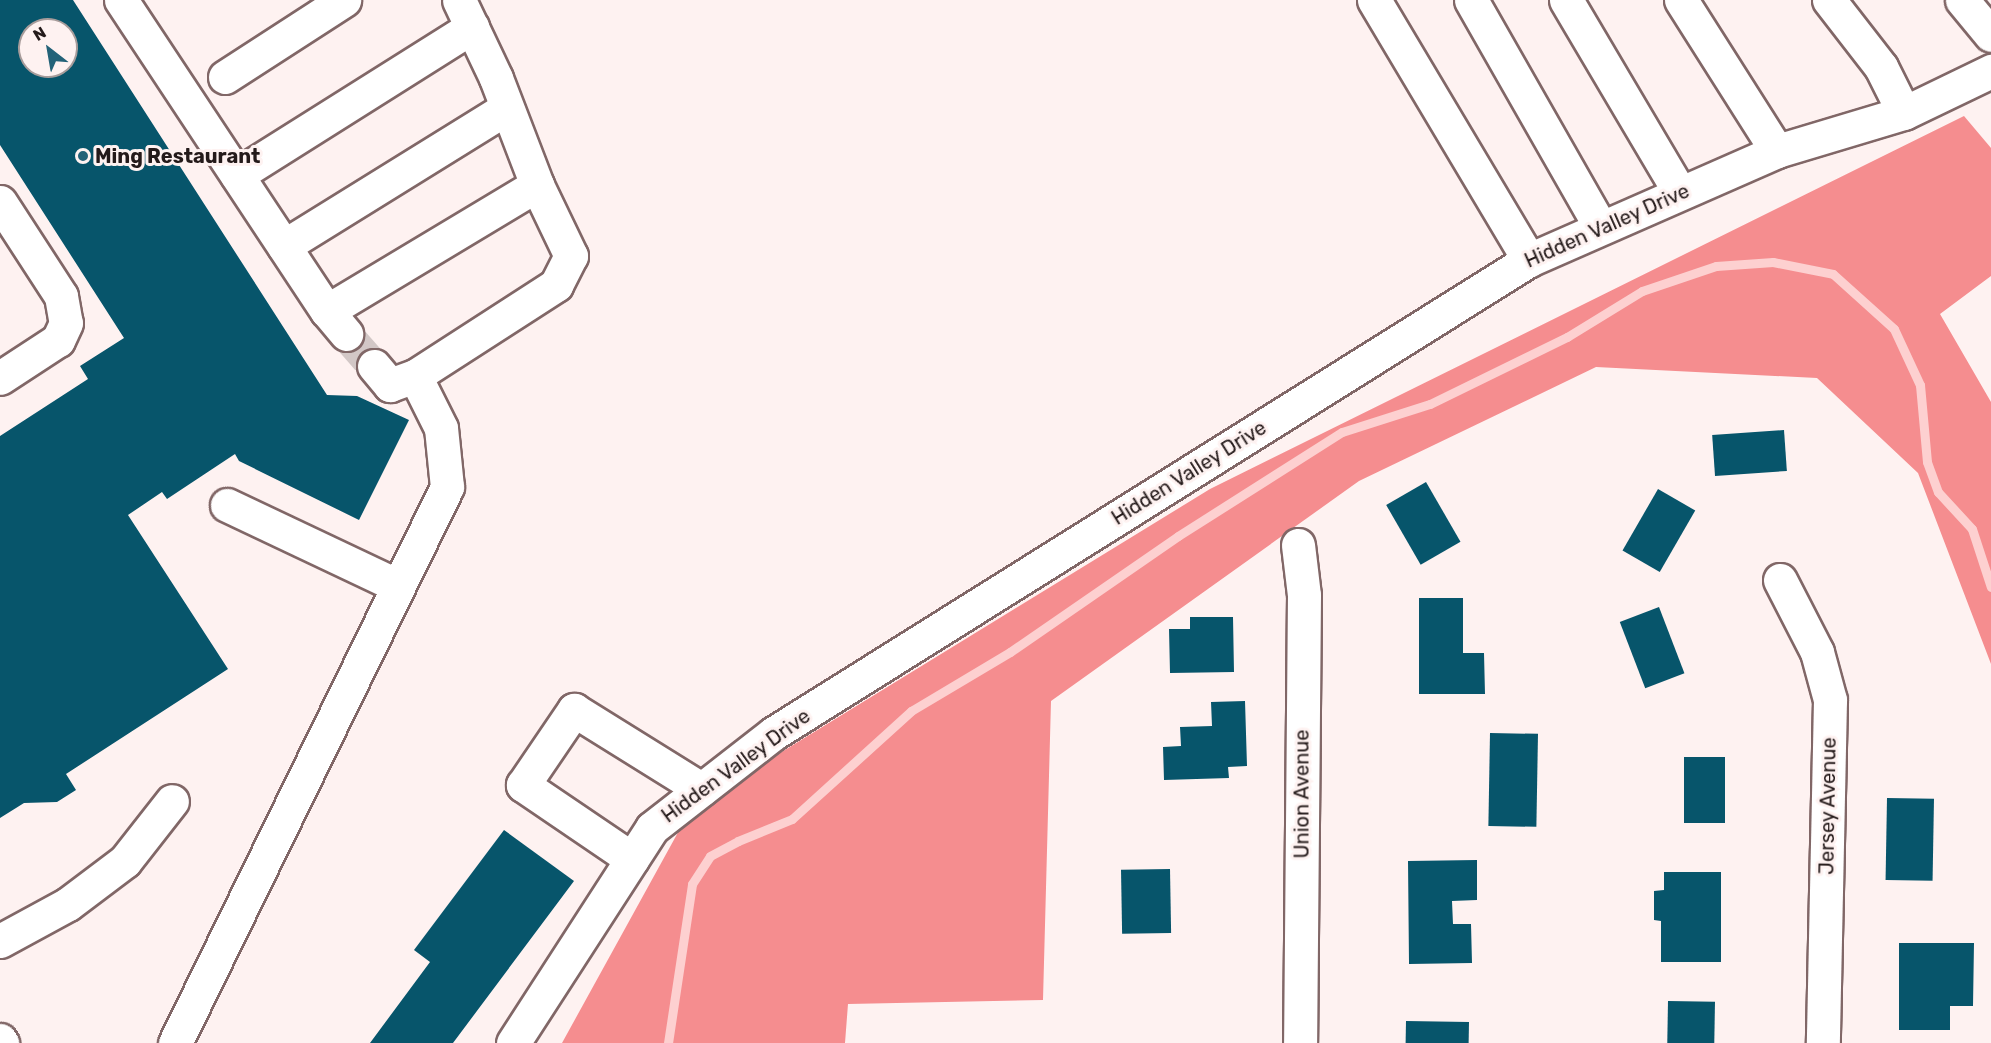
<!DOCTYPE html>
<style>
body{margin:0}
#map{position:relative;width:1991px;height:1043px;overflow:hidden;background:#fef2f1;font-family:Rubik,sans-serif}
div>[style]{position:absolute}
.forest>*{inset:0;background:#f58d8f}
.stream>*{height:9px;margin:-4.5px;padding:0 4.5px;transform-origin:4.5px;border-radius:4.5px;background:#fdd0d0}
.building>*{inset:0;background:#07556b;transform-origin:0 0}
.minor-tunnel>*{height:33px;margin-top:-16.5px;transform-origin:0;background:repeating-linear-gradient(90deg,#d2c7c6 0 33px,transparent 0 49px)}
.roads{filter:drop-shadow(2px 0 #816767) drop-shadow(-2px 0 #816767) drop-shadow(0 2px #816767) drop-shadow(0 -2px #816767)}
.minor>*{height:33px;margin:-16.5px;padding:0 16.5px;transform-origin:16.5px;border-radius:16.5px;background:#fff}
.major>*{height:33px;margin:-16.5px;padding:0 16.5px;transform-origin:16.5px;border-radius:16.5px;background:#fff}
.dots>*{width:16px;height:16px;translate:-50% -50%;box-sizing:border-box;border:3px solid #fef2f1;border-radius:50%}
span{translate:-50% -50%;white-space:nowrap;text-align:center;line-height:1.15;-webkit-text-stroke:6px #fef2f1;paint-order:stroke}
.poi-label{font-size:20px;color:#241a1a;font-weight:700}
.left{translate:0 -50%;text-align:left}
.street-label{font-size:20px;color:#241a1a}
.north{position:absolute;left:18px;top:18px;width:60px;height:60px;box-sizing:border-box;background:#fef2f1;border:2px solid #a79c9b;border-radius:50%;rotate:329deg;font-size:16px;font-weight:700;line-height:24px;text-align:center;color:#241a1a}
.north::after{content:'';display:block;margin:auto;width:21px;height:27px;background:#236278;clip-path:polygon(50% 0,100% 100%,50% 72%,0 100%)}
</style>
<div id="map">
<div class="forest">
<i style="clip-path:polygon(1964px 116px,1991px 148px,1991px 276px,1940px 314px,1991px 402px,1991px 664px,1918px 473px,1817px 378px,1596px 367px,1359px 481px,1051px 701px,1043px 1000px,848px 1004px,845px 1043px,562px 1043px,692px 807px,1210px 489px)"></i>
</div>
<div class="stream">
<i style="left:668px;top:1043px;width:161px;rotate:-81.4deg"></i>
<i style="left:692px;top:884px;width:33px;rotate:-57deg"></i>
<i style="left:710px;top:856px;width:32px;rotate:-28deg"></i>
<i style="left:738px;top:841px;width:58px;rotate:-22.2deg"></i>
<i style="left:792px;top:819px;width:161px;rotate:-42.2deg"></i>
<i style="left:911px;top:711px;width:115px;rotate:-30.8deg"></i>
<i style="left:1010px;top:652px;width:204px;rotate:-34.6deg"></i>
<i style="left:1178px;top:536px;width:194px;rotate:-32.4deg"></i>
<i style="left:1342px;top:432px;width:92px;rotate:-17.7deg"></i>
<i style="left:1430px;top:404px;width:153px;rotate:-26.1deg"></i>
<i style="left:1567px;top:337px;width:88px;rotate:-31.5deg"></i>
<i style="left:1642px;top:291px;width:78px;rotate:-18.7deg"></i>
<i style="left:1716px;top:266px;width:57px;rotate:-4deg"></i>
<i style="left:1773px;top:262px;width:61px;rotate:11.3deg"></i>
<i style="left:1833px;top:274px;width:82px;rotate:42deg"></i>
<i style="left:1894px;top:329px;width:62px;rotate:65.1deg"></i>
<i style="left:1920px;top:385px;width:77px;rotate:84.8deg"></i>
<i style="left:1927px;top:462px;width:32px;rotate:70deg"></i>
<i style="left:1938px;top:492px;width:50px;rotate:47.4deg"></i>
<i style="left:1972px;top:529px;width:61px;rotate:71.9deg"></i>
</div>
<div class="building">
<i style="clip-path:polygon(evenodd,0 0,73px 0,327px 395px,357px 396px,409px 420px,359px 520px,239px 461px,235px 454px,167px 499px,162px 492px,128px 515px,228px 669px,66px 774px,76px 790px,57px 802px,24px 803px,0 818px,0 436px,88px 379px,80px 366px,124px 338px,0 145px,0 0,30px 30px,66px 30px,66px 66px,30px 66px,30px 30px)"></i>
<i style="left:1784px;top:430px;width:41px;height:72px;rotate:86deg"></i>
<i style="left:1426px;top:482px;width:69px;height:46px;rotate:60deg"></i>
<i style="left:1658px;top:489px;width:43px;height:71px;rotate:30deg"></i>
<i style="clip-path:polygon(1419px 598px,1463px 598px,1463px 653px,1484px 653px,1485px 694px,1419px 694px)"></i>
<i style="left:1659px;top:607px;width:71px;height:42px;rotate:69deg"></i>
<i style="clip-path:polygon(1190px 617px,1233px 617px,1234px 672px,1170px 673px,1169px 629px,1190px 629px)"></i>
<i style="clip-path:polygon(1245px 701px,1247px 766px,1228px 767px,1229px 778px,1164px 780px,1163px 747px,1181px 746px,1180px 727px,1212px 726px,1211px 702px)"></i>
<i style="left:1490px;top:733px;width:48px;height:93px;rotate:1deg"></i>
<i style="left:1725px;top:757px;width:66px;height:41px;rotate:90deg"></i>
<i style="left:1887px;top:798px;width:47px;height:82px;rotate:1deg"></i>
<i style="clip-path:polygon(504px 830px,574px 881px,453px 1043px,370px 1043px,430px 962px,414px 950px)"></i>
<i style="clip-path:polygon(1477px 860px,1477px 900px,1452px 901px,1453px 924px,1471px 924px,1472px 963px,1409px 964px,1408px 861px)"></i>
<i style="left:1170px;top:869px;width:64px;height:49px;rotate:89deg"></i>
<i style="clip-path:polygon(1664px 872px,1721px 872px,1721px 962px,1661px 962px,1661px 921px,1654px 920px,1654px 891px,1664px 890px)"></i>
<i style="clip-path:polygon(1899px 943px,1974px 943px,1973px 1006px,1950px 1006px,1950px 1030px,1899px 1030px)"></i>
<i style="left:1668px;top:1001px;width:47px;height:42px;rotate:1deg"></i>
<i style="left:1406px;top:1021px;width:63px;height:22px;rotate:1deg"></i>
</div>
<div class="minor-tunnel">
<i style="left:346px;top:334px;width:43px;rotate:48.8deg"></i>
</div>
<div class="roads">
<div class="minor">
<i style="left:121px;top:0;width:373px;rotate:56.5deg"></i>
<i style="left:327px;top:311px;width:30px;rotate:50deg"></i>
<i style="left:1374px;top:0;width:303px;rotate:59.2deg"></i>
<i style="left:1471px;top:0;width:262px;rotate:60.3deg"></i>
<i style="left:1566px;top:0;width:224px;rotate:59.4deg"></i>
<i style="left:1681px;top:0;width:179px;rotate:57.6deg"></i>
<i style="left:1829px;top:0;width:85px;rotate:52.2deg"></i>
<i style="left:1881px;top:67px;width:51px;rotate:63.4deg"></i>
<i style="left:225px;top:77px;width:142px;rotate:-32.9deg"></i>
<i style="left:237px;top:175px;width:278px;rotate:-32.2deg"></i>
<i style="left:0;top:202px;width:112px;rotate:57deg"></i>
<i style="left:61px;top:296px;width:27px;rotate:80deg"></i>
<i style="left:66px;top:323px;width:19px;rotate:115deg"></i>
<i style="left:58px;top:340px;width:69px;rotate:146.8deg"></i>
<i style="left:284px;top:246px;width:262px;rotate:-31.8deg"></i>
<i style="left:327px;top:311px;width:245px;rotate:-31deg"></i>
<i style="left:374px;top:366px;width:25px;rotate:50deg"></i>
<i style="left:390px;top:385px;width:27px;rotate:-20deg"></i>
<i style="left:415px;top:376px;width:168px;rotate:-32.8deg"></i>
<i style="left:556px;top:285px;width:33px;rotate:-63deg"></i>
<i style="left:571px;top:256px;width:79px;rotate:-115.6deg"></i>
<i style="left:537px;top:185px;width:115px;rotate:-111deg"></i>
<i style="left:496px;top:78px;width:86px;rotate:-115.4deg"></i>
<i style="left:227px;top:505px;width:189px;rotate:25.3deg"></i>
<i style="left:1298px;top:545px;width:50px;rotate:83.2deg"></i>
<i style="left:1304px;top:595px;width:448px;rotate:90.5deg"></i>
<i style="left:1780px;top:580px;width:81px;rotate:62.8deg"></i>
<i style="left:1817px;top:652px;width:50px;rotate:74.8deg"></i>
<i style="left:1830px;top:700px;width:343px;rotate:91.2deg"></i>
<i style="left:632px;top:859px;width:132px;rotate:-145.8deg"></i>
<i style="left:523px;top:785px;width:91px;rotate:-55.8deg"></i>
<i style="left:574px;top:710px;width:150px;rotate:31.9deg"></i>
<i style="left:0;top:941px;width:77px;rotate:-28.6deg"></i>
<i style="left:68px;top:904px;width:71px;rotate:-37deg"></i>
<i style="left:125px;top:861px;width:76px;rotate:-51.9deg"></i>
<i style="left:0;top:1040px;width:4px;rotate:56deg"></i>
<i style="left:175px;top:1043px;width:619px;rotate:-63.93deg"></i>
<i style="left:447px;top:487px;width:59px;rotate:-95.8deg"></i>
<i style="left:441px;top:428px;width:58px;rotate:-116.6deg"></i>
<i style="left:513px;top:1043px;width:256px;rotate:-57.1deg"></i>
<i style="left:652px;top:828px;width:155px;rotate:-37.9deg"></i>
<i style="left:774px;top:733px;width:891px;rotate:-32.07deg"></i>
<i style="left:1529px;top:260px;width:271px;rotate:-23.7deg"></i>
<i style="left:1777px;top:151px;width:133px;rotate:-16.7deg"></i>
<i style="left:1904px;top:113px;width:97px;rotate:-25.8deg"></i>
</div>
<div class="major">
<i style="left:1962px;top:0;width:45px;rotate:50.4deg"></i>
</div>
</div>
<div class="dots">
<i style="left:83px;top:156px;background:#236278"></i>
</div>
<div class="poi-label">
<span class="left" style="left:95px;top:156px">Ming Restaurant</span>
</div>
<div class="street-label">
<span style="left:1607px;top:226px;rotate:-24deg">Hidden Valley Drive</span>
<span style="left:1189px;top:473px;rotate:-32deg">Hidden Valley Drive</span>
<span style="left:736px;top:766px;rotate:-36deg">Hidden Valley Drive</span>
<span style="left:1302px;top:794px;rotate:-90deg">Union Avenue</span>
<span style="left:1828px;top:806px;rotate:-89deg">Jersey Avenue</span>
</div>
<div class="north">N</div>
</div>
